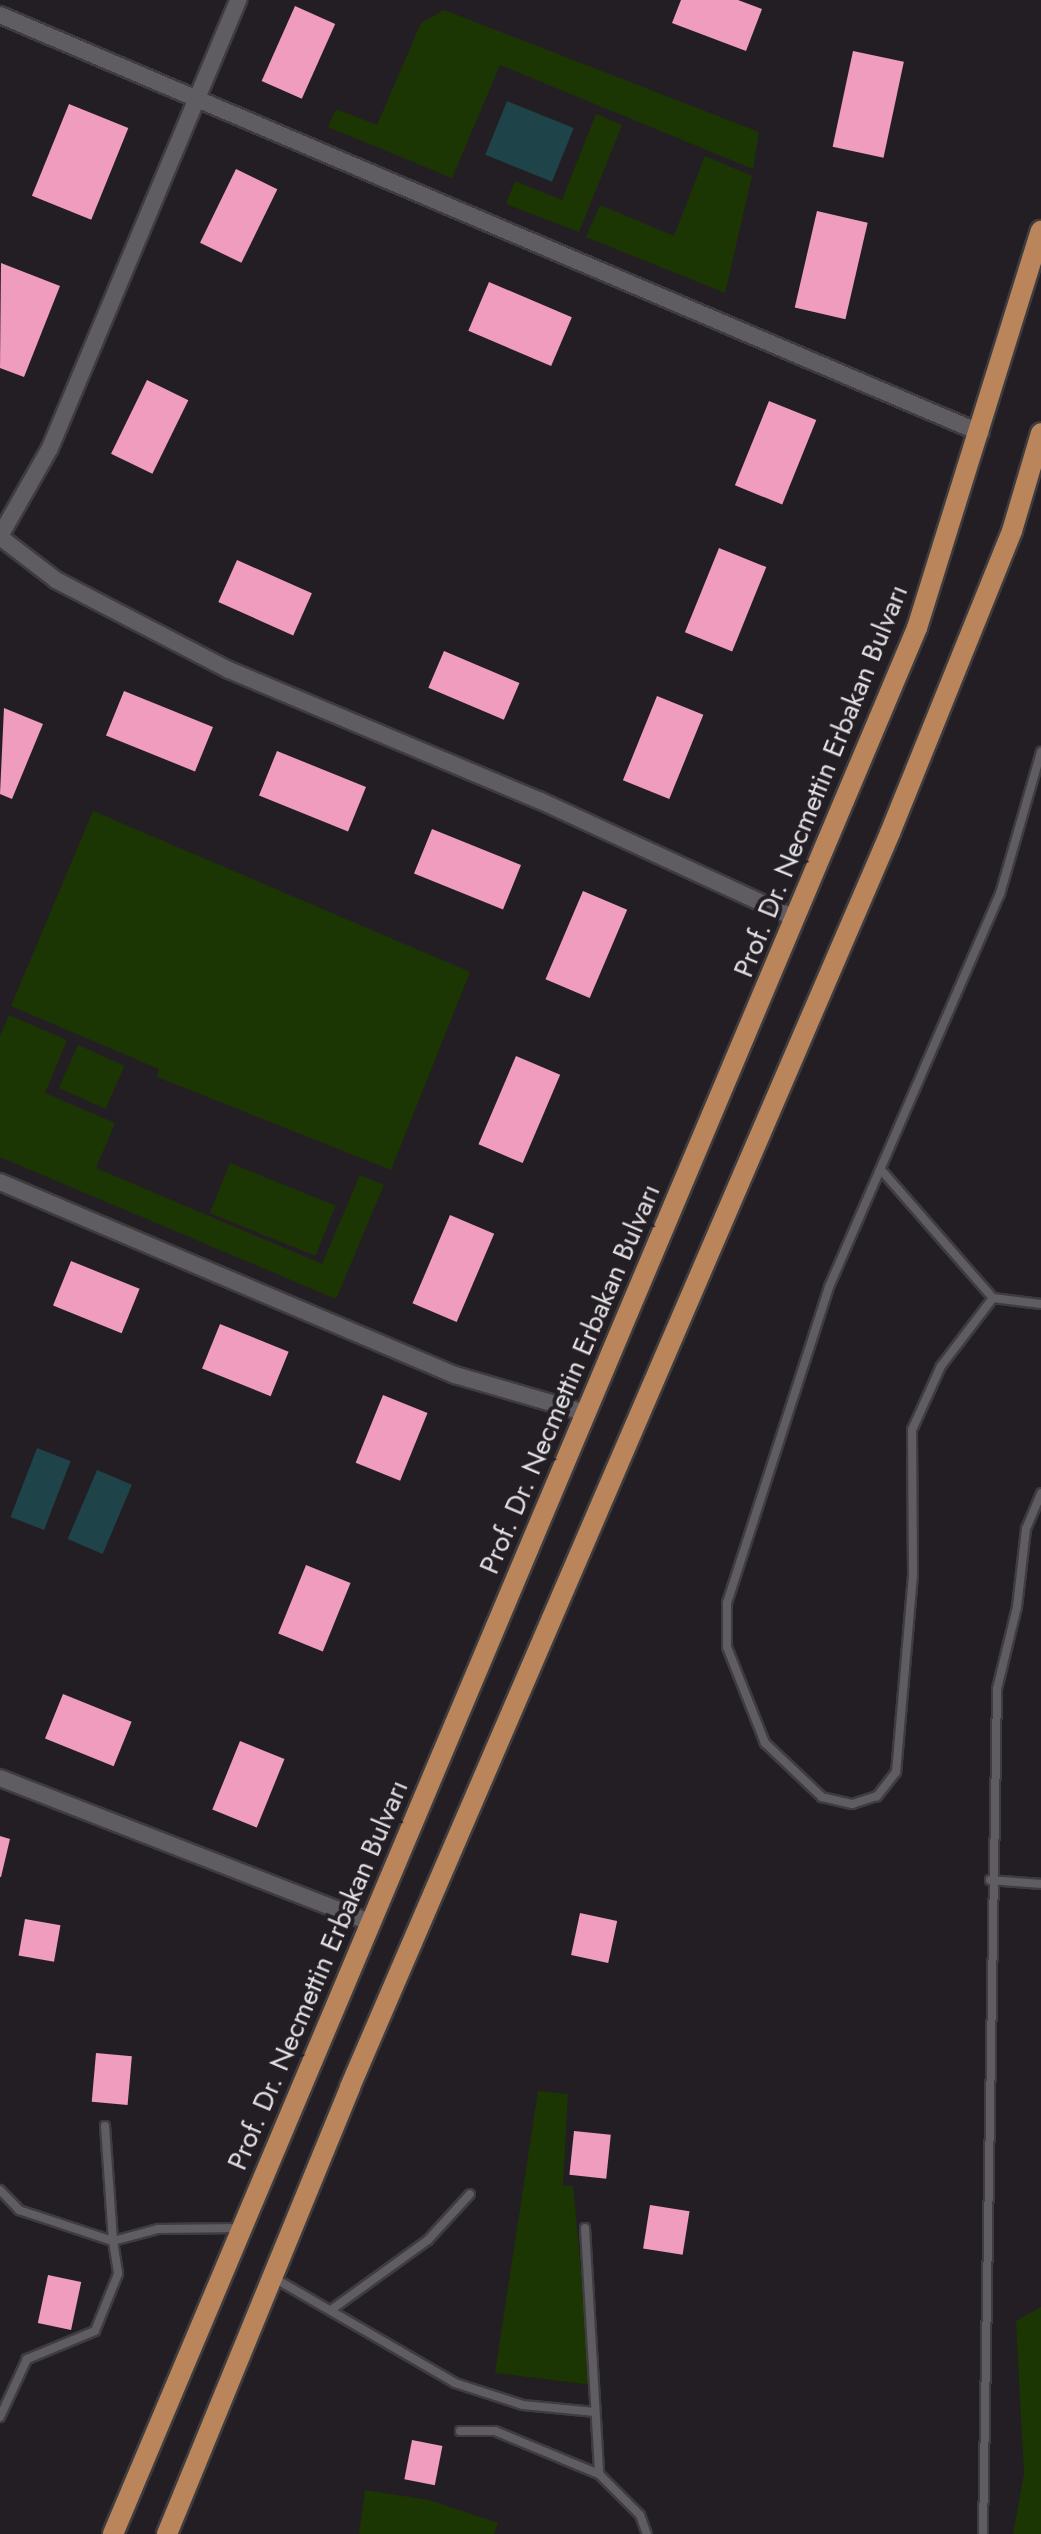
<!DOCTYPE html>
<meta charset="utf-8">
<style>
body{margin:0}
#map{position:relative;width:1041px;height:2534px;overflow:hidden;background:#221e23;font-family:Jost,sans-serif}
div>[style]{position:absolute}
.green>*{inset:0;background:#1c3603;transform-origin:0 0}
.water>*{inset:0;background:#1e4348;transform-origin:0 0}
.building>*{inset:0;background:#ef9cbe;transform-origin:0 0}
.roads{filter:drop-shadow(2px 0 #3e3c3f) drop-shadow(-2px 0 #3e3c3f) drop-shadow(0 2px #3e3c3f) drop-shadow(0 -2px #3e3c3f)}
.service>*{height:8px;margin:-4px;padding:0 4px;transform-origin:4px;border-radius:4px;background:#605d62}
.minor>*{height:16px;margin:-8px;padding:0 8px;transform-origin:8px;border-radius:8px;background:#605d62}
.primary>*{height:20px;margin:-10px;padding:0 10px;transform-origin:10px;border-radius:10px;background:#bb855b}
span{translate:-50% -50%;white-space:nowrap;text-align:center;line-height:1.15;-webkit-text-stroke:8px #221e23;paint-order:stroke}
.street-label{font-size:28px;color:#e1dfe2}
</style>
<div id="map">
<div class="green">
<i style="clip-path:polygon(444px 10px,759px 132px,753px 169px,500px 65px,452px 178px,328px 127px,336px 109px,377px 125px,421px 23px)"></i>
<i style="clip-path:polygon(596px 114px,622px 125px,579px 232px,506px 204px,515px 181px,562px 200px)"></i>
<i style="clip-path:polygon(705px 156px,752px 176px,725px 293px,586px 237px,600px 205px,674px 236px)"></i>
<i style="clip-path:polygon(93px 811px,470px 972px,391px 1170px,157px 1077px,159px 1069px,11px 1006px)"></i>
<i style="clip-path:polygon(9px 1015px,67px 1040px,45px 1093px,115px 1123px,96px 1168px,322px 1264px,360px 1175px,384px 1185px,336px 1299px,0 1157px,0 1036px)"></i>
<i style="left:78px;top:1045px;width:51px;height:47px;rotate:24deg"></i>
<i style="left:230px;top:1163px;width:114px;height:54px;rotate:22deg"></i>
<i style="clip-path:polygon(538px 2091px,568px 2094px,563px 2186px,573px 2186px,592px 2385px,495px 2373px)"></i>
<i style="clip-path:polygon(1041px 2307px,1041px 2534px,1013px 2534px,1024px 2474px,1016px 2321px)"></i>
<i style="clip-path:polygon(365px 2490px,429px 2500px,498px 2523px,494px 2534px,359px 2534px)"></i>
</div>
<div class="water">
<i style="left:507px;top:101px;width:72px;height:58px;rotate:22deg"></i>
<i style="left:37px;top:1448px;width:36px;height:74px;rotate:21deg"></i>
<i style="left:97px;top:1470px;width:38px;height:75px;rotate:23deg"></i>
</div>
<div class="building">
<i style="clip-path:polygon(681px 0,738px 0,762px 9px,746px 51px,672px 23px)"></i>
<i style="left:295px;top:6px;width:44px;height:82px;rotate:24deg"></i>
<i style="left:853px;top:51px;width:52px;height:98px;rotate:12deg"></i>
<i style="left:69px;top:104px;width:64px;height:99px;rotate:22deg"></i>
<i style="left:236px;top:169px;width:46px;height:82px;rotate:26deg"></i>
<i style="left:817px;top:211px;width:52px;height:99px;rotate:13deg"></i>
<i style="clip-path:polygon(1px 263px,60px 286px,24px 377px,0 368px)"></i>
<i style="left:489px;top:282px;width:90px;height:53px;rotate:23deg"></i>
<i style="left:147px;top:380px;width:46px;height:82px;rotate:26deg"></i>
<i style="left:769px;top:401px;width:51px;height:91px;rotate:22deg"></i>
<i style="left:719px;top:548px;width:51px;height:91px;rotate:22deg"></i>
<i style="left:237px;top:560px;width:82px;height:46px;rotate:24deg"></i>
<i style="left:444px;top:651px;width:82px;height:40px;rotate:23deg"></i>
<i style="left:124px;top:691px;width:96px;height:48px;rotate:22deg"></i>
<i style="left:657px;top:696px;width:50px;height:91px;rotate:22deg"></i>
<i style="clip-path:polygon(4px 708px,43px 724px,12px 799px,0 794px)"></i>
<i style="left:277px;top:751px;width:96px;height:48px;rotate:22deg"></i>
<i style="left:432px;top:829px;width:96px;height:48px;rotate:22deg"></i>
<i style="left:583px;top:891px;width:48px;height:96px;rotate:23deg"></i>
<i style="left:516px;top:1056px;width:48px;height:96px;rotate:23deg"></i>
<i style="left:450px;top:1215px;width:48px;height:96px;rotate:23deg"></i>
<i style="left:71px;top:1261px;width:74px;height:48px;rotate:22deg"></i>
<i style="left:220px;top:1324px;width:74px;height:48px;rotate:22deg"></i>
<i style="left:383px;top:1395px;width:48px;height:73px;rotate:22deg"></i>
<i style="left:306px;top:1565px;width:48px;height:74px;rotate:22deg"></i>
<i style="left:63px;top:1694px;width:74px;height:48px;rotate:22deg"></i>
<i style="left:240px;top:1741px;width:48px;height:74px;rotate:22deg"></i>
<i style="clip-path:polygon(0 1836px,10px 1839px,1px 1877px,0 1877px)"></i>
<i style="left:580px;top:1913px;width:38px;height:43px;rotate:12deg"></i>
<i style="left:25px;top:1919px;width:36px;height:37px;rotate:10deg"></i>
<i style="left:96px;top:2053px;width:36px;height:49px;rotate:5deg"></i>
<i style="left:574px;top:2131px;width:37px;height:44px;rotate:6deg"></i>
<i style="left:650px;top:2205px;width:40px;height:44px;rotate:9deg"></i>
<i style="left:48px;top:2275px;width:34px;height:49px;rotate:12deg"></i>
<i style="left:412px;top:2440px;width:31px;height:40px;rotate:11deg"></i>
</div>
<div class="roads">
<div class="service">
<i style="left:883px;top:1172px;width:167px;rotate:48.9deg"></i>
<i style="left:993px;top:1298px;width:48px;rotate:7.1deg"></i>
<i style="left:993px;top:1298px;width:86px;rotate:127.4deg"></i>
<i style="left:941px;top:1366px;width:70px;rotate:114.4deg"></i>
<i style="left:912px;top:1430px;width:145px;rotate:89.6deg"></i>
<i style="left:913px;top:1575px;width:198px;rotate:94.9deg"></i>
<i style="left:896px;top:1772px;width:31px;rotate:128deg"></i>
<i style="left:877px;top:1796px;width:26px;rotate:162deg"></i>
<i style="left:852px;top:1804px;width:31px;rotate:-167deg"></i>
<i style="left:822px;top:1797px;width:79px;rotate:-136.5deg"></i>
<i style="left:765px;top:1743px;width:103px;rotate:-111.6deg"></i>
<i style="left:727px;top:1647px;width:44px;rotate:-90deg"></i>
<i style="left:727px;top:1603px;width:332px;rotate:-72.1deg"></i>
<i style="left:829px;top:1287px;width:429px;rotate:-66.5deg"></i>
<i style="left:1000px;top:894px;width:148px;rotate:-73.9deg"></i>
<i style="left:990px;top:1880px;width:51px;rotate:4.5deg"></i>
<i style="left:105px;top:2126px;width:115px;rotate:86deg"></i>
<i style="left:113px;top:2241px;width:47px;rotate:-14.9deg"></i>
<i style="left:158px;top:2229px;width:83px;rotate:-0.7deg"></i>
<i style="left:0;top:2190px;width:28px;rotate:46deg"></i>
<i style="left:19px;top:2210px;width:99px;rotate:18.3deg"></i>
<i style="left:113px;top:2241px;width:33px;rotate:81deg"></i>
<i style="left:118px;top:2274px;width:61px;rotate:112deg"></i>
<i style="left:95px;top:2331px;width:74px;rotate:157.6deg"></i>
<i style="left:27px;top:2359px;width:64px;rotate:115deg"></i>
<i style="left:585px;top:2228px;width:246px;rotate:86.7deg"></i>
<i style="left:599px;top:2474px;width:58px;rotate:45deg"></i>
<i style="left:640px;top:2515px;width:20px;rotate:70deg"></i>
<i style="left:274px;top:2278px;width:209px;rotate:30.1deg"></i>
<i style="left:455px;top:2383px;width:71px;rotate:17.9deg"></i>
<i style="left:523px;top:2405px;width:72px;rotate:5.6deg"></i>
<i style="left:331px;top:2310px;width:120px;rotate:-35.8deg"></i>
<i style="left:428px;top:2240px;width:62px;rotate:-47.6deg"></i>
<i style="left:460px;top:2431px;width:35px"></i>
<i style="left:495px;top:2431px;width:113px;rotate:22.5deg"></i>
<i style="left:983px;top:2534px;width:845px;rotate:-89.05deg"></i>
<i style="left:997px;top:1689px;width:84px;rotate:-76.3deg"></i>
<i style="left:1017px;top:1607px;width:79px;rotate:-83.4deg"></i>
<i style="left:1026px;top:1529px;width:39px;rotate:-67deg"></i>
</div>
<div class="minor">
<i style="left:0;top:15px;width:1066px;rotate:23.08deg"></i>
<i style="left:0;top:536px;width:101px;rotate:-60.4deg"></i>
<i style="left:50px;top:448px;width:486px;rotate:-67.2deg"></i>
<i style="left:0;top:537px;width:71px;rotate:37.5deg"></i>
<i style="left:56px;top:580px;width:195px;rotate:27.5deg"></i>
<i style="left:229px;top:670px;width:336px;rotate:22.8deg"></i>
<i style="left:539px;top:800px;width:283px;rotate:24.8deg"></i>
<i style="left:0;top:1182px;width:494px;rotate:23deg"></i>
<i style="left:455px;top:1375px;width:136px;rotate:16.2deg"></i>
<i style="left:0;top:1778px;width:397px;rotate:21.3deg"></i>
</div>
<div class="primary">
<i style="left:113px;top:2534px;width:2069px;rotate:-67.13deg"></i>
<i style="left:917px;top:628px;width:416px;rotate:-72.7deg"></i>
<i style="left:167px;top:2534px;width:483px;rotate:-67.7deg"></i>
<i style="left:350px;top:2087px;width:1365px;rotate:-66.7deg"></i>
<i style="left:890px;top:833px;width:326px;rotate:-68deg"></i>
<i style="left:1012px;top:531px;width:102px;rotate:-73.5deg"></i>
</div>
</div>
<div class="street-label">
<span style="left:821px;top:781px;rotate:-68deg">Prof. Dr. Necmettin Erbakan Bulvarı</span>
<span style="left:570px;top:1379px;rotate:-67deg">Prof. Dr. Necmettin Erbakan Bulvarı</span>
<span style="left:318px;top:1975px;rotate:-67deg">Prof. Dr. Necmettin Erbakan Bulvarı</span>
</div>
</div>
